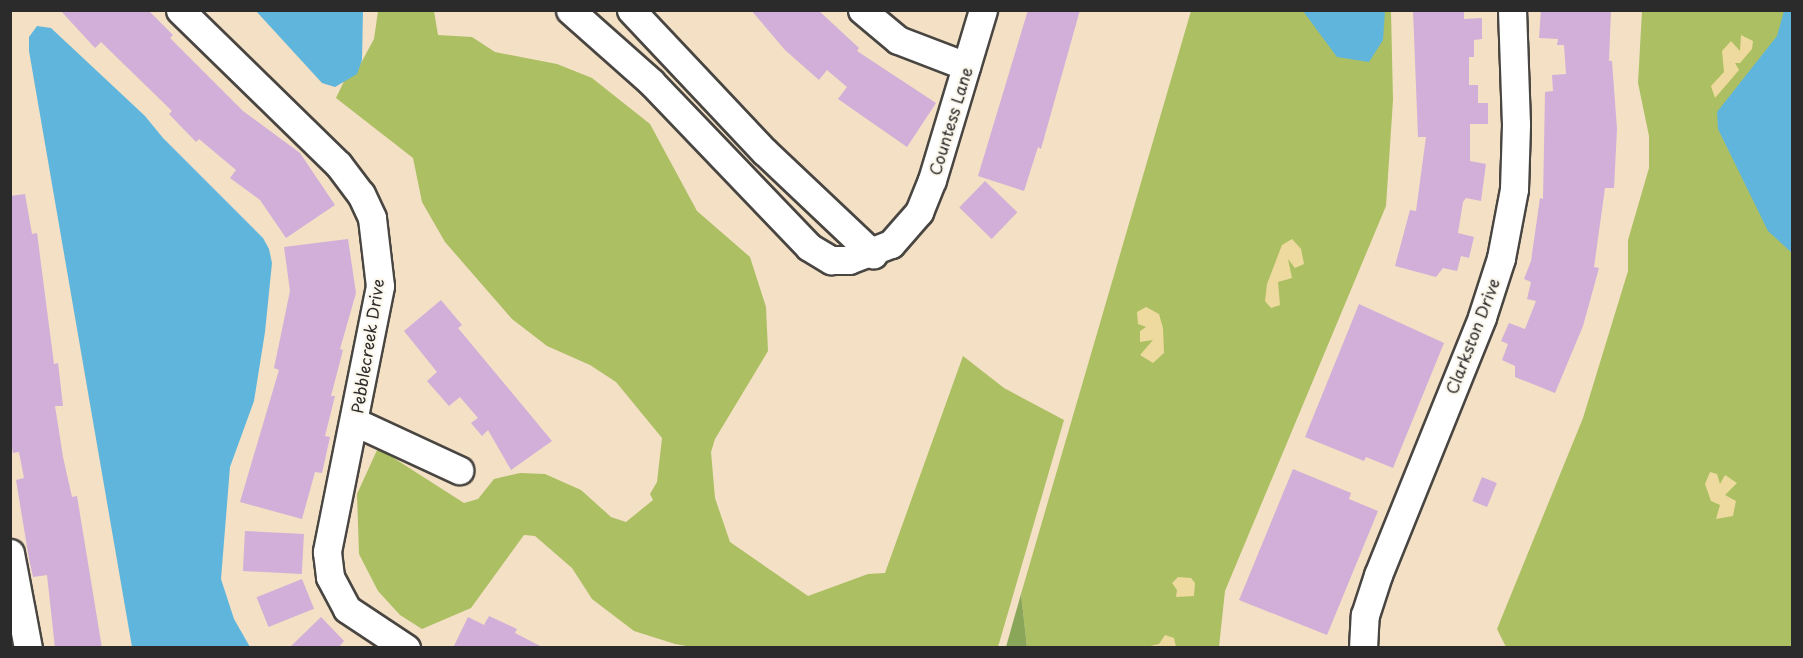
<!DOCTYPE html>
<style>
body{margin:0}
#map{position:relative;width:1803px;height:658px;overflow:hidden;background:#f3e0c5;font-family:"Playpen Sans",sans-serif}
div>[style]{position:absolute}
.green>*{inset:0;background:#acbf63}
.forest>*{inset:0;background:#89a659}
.sand>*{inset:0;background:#eeda9e}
.water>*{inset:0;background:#60b5dc}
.building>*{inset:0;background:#d1afd8;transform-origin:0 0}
.roads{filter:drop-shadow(2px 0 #494642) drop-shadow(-2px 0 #494642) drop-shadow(0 2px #494642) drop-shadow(0 -2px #494642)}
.minor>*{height:27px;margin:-13.5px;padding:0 13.5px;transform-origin:13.5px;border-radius:13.5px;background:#fff}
span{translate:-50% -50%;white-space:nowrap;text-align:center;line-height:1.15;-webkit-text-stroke:4.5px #fbf7ec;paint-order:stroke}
.street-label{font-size:16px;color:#2b2b2b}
.frame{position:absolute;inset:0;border:12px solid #2b2b2b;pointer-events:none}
</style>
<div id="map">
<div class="green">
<i style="clip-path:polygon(378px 11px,434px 11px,438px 35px,472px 37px,495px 52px,557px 64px,592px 78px,650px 124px,697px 211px,750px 257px,766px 307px,768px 351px,715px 439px,711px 452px,715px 498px,730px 542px,808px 596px,868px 574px,885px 573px,963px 356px,1004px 388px,1064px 420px,998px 647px,698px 648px,675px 644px,634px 631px,592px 599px,572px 568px,535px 536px,524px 535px,471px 608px,422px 629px,400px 615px,378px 591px,359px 554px,357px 494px,378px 448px,464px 503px,478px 499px,494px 479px,520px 473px,545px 474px,581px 490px,611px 517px,626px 522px,653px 500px,650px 494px,657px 482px,662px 438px,616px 382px,590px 365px,547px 346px,512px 319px,445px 242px,422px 202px,413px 158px,336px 98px,346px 77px,361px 63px,374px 39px)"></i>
<i style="clip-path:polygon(1191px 11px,1391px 11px,1393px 100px,1386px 206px,1225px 591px,1219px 647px,1027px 647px,1021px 594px)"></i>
<i style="clip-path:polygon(1642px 11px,1792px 11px,1792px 647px,1506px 647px,1497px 629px,1583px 418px,1628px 271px,1628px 240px,1649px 168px,1649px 136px,1638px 83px)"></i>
</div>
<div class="forest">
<i style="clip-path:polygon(1021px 594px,1027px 647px,1006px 647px)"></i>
</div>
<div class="sand">
<i style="clip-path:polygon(1741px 35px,1753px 41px,1752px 49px,1740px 63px,1735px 63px,1739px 70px,1715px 98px,1711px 86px,1724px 72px,1722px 51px,1731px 41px,1740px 51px)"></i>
<i style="clip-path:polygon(1292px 239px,1301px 249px,1304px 264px,1295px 268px,1288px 259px,1292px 278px,1278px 282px,1280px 305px,1271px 308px,1265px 301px,1267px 284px,1282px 245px)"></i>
<i style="clip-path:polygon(1146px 307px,1159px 314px,1163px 328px,1164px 353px,1153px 363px,1140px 355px,1153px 340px,1140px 342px,1140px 331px,1146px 327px,1138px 324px,1137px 312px)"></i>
<i style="clip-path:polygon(1710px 472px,1717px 474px,1720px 484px,1725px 475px,1737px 483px,1725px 495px,1736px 501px,1733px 516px,1716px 519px,1720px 505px,1711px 501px,1705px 484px)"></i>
<i style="clip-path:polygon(1178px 577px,1191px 578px,1195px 583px,1194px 596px,1176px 597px,1177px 590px,1172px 583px)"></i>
<i style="clip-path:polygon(1165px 635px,1174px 638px,1176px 647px,1146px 647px,1159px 644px)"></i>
</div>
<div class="water">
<i style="clip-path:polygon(256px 11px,363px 11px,362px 60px,357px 74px,335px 87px,322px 83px)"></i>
<i style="clip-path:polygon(1303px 11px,1385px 11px,1383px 40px,1369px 62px,1337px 57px)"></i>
<i style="clip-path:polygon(1784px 11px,1792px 11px,1792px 253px,1768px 231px,1718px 129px,1717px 112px,1777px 36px)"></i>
<i style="clip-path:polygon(37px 26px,51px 28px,145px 116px,163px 138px,263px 238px,269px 249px,272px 263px,265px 332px,254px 401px,230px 467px,221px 579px,234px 619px,250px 647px,132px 647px,29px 51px,29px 37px)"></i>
</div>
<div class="building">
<i style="clip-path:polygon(60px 10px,148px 10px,173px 35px,170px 38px,243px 111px,300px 153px,335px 205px,286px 238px,260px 200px,230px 178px,236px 170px,199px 139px,196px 142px,169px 114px,172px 111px,101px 42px,95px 48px)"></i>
<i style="clip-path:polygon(751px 10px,818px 10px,859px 48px,857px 51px,936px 103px,907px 147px,838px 99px,847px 87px,827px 70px,819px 80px,785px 50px)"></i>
<i style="clip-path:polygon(1028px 10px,1080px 10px,1041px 149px,1038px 147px,1024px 191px,978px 176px)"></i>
<i style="clip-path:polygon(1413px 10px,1464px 10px,1464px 19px,1482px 18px,1482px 39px,1474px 40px,1474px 57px,1469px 57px,1469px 85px,1478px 85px,1478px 103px,1488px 103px,1488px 124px,1470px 124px,1470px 161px,1486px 164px,1481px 201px,1466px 198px,1463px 202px,1458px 233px,1474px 237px,1469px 258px,1461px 256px,1457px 271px,1443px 268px,1436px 277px,1395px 266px,1410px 210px,1416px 211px,1426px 137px,1418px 137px)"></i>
<i style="clip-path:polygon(1541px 10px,1611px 10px,1609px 61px,1612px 61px,1617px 129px,1614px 188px,1605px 188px,1594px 267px,1599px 268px,1583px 326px,1555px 393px,1515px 377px,1515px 366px,1502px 360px,1508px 344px,1501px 341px,1509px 323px,1525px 329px,1536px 301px,1527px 299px,1531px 282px,1524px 279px,1531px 261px,1540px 198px,1543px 199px,1545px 92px,1553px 91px,1552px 75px,1566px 74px,1564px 45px,1557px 45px,1558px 39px,1539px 38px)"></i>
<i style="left:985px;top:181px;width:45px;height:37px;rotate:44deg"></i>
<i style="clip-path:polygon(25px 194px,32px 234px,37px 233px,54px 364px,58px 363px,63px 406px,55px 406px,63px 457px,72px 497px,77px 496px,102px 648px,55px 648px,47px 575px,33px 577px,29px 559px,16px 480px,24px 478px,19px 452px,13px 453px,10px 436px,10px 196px)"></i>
<i style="clip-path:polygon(348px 239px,356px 293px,340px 349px,343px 350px,331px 396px,335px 396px,325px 436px,330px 437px,322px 473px,315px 472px,302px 519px,240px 502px,279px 370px,274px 368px,290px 291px,284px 247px)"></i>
<i style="clip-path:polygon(441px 300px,462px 325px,458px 328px,552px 441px,511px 470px,488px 430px,482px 436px,471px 423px,478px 418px,460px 397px,449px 406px,427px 381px,437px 372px,404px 331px)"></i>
<i style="clip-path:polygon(1359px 304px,1444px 343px,1393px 468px,1366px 457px,1364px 461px,1305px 437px)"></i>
<i style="clip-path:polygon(1293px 469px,1351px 493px,1349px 499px,1378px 511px,1327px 635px,1239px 600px)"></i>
<i style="left:1482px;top:477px;width:16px;height:26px;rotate:22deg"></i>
<i style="left:245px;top:531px;width:59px;height:40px;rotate:3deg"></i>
<i style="left:302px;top:579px;width:32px;height:49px;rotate:68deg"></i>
<i style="clip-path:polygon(489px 616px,517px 629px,515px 633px,544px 648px,453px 648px,468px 617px,484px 625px)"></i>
<i style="clip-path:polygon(321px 617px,344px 641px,338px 648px,289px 648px)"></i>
</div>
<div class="roads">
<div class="minor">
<i style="left:180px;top:10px;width:221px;rotate:44.3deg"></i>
<i style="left:338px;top:164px;width:38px;rotate:53deg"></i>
<i style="left:361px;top:194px;width:26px;rotate:65deg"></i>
<i style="left:372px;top:218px;width:68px;rotate:83.3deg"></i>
<i style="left:380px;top:286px;width:271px;rotate:101.3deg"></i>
<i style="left:327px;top:552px;width:25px;rotate:83deg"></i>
<i style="left:330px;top:577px;width:36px;rotate:62deg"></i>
<i style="left:347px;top:609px;width:71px;rotate:33.5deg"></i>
<i style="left:570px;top:10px;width:108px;rotate:41.6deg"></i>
<i style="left:651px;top:82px;width:228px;rotate:46.2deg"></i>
<i style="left:809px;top:247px;width:26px;rotate:31deg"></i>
<i style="left:831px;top:260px;width:18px"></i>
<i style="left:849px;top:260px;width:45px;rotate:-20.9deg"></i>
<i style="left:891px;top:244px;width:43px;rotate:-48.8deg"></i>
<i style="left:919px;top:212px;width:35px;rotate:-68deg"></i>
<i style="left:932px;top:180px;width:177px;rotate:-73.3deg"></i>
<i style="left:631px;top:10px;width:195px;rotate:46.7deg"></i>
<i style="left:765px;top:152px;width:149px;rotate:43.4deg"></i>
<i style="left:862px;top:10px;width:47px;rotate:39.8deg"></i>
<i style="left:898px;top:40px;width:73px;rotate:20.9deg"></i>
<i style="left:355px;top:422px;width:115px;rotate:24.8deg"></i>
<i style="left:10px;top:553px;width:97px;rotate:79.3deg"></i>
<i style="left:1363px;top:648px;width:33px;rotate:-87deg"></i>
<i style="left:1365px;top:615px;width:42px;rotate:-72deg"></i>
<i style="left:1378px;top:575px;width:278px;rotate:-68deg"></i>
<i style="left:1482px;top:317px;width:62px;rotate:-72.1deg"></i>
<i style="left:1501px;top:258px;width:70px;rotate:-79.3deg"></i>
<i style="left:1514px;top:189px;width:65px;rotate:-88.2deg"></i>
<i style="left:1516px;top:124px;width:114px;rotate:-92deg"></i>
</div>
</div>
<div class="street-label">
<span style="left:950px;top:121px;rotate:-73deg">Countess Lane</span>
<span style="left:1472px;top:336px;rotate:-69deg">Clarkston Drive</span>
<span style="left:367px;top:346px;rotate:-81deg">Pebblecreek Drive</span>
</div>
<div class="frame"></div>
</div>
